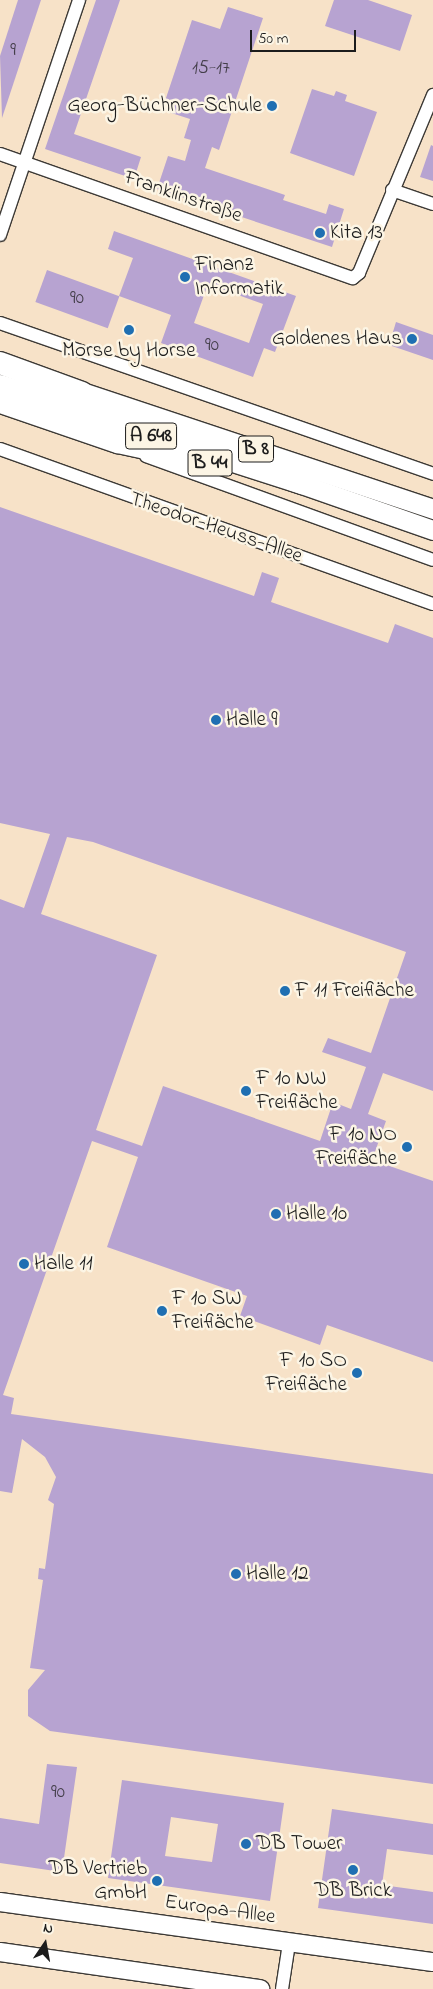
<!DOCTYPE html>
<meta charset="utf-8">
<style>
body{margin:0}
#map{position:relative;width:433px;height:1989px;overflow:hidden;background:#f7e2c8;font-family:"Indie Flower",sans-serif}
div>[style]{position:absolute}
.building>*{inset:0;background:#b7a3d1;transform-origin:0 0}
.roads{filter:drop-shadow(1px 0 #3d3a36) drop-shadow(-1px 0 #3d3a36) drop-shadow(0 1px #3d3a36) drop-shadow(0 -1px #3d3a36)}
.street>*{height:12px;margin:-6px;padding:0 6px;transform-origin:6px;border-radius:6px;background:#fff}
.secondary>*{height:18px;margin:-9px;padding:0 9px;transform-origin:9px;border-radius:9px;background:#fff}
.primary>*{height:19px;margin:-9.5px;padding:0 9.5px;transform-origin:9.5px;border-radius:9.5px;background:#fff}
.highway>*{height:22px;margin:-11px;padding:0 11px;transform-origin:11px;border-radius:11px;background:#fff}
.dots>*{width:14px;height:14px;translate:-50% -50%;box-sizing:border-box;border:2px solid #fcf5e5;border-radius:50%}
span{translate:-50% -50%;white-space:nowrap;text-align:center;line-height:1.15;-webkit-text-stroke:5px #fcf5e5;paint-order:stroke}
.number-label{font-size:19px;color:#433e49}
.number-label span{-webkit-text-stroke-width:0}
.shield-label span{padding:1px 4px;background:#fcf5e5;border:1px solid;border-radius:4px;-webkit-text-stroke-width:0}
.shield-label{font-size:20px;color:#1c1c1c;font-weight:700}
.poi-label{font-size:21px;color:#1c1c1c}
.right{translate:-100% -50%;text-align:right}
.left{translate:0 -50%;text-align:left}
.street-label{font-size:21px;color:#1c1c1c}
.north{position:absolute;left:20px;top:1919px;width:50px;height:50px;-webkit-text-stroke:4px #fcf5e5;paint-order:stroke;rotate:12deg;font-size:14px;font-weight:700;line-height:20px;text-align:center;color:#1c1c1c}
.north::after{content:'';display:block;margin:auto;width:18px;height:22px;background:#1c1c1c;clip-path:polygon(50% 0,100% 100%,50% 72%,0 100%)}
.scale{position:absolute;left:250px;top:30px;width:106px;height:22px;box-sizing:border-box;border:2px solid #1c1c1c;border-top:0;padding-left:6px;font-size:15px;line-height:18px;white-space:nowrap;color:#1c1c1c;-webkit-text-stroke:4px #fcf5e5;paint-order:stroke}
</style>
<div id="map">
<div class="building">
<i style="clip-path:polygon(18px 0,41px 0,2px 118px,0 56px)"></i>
<i style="clip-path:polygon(96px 0,120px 0,74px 134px,141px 157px,134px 179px,45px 149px)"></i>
<i style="clip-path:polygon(334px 0,368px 0,412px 15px,400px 51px,325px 26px)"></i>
<i style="clip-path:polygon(228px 7px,263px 18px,219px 150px,212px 147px,205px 168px,285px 195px,283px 200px,326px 214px,329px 204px,344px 209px,332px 247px,157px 189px,168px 156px,185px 161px,191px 140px,184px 138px,190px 119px,162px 110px,192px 20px,220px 29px)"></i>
<i style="clip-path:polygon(312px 89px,334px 96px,336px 91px,347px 95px,345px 101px,377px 112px,354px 176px,290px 153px)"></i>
<i style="clip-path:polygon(431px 145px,433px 146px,433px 181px,420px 177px)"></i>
<i style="clip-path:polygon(evenodd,114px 231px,296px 296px,275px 352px,264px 348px,253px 377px,161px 343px,171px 315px,119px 296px,133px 258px,108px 249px,114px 231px,208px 284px,263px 304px,249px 343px,194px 323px,208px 284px)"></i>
<i style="left:47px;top:270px;width:77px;height:34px;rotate:20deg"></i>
<i style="clip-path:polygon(396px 322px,433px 335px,433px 360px,389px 345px)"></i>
<i style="clip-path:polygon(evenodd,0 507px,254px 596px,262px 572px,279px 578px,271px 602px,388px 643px,395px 624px,433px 638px,433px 1091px,383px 1073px,368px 1114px,386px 1121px,372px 1160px,433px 1181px,433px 1362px,327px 1325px,320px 1345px,240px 1316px,247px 1296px,107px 1247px,138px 1157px,92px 1141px,3px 1395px,14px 1398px,11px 1414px,433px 1474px,433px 1784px,50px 1731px,28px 1716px,28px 1690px,45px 1670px,30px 1668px,43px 1580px,38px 1579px,39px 1568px,45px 1569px,54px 1504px,48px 1500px,56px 1477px,45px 1457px,22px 1439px,12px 1493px,0 1491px,0 899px,24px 908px,50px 834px,0 823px,0 507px,67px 837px,93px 842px,406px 952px,371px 1053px,328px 1038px,322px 1052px,366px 1067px,351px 1109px,333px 1102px,320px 1141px,163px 1086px,142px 1146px,96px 1130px,157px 955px,41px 914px,67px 837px)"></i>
<i style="clip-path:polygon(47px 1764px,77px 1767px,62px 1872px,0 1863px,0 1818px,39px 1824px)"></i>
<i style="clip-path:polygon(evenodd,122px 1780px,284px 1803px,270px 1901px,108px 1878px,122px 1780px,171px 1817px,218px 1824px,212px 1862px,165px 1856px,171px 1817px)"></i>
<i style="clip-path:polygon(332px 1809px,433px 1824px,433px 1855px,387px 1849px,382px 1885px,433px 1892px,433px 1924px,318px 1908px)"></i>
</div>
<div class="roads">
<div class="street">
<i style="left:0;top:154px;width:374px;rotate:19.4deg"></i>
<i style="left:353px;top:278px;width:8px;rotate:-40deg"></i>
<i style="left:359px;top:273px;width:193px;rotate:-67.4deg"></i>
<i style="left:392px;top:190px;width:43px;rotate:18.9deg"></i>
<i style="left:0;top:235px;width:248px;rotate:-71.4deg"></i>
<i style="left:0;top:323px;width:459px;rotate:19.2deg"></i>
<i style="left:0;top:449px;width:460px;rotate:19.7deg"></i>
<i style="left:146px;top:456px;width:305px;rotate:19.9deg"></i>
<i style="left:282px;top:1989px;width:47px;rotate:-81.3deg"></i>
</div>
<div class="secondary">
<i style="left:0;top:1902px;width:437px;rotate:7.9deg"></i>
<i style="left:0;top:1952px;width:263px;rotate:8.1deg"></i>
</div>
<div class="primary">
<i style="left:70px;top:388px;width:383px;rotate:18.4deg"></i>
<i style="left:0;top:403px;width:124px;rotate:18.9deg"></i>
<i style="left:117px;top:443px;width:104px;rotate:12.2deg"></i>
<i style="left:290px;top:480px;width:151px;rotate:19.3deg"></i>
</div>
<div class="highway">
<i style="left:0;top:363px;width:87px;rotate:20.1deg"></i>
<i style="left:0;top:386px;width:318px;rotate:17.8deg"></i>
</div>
</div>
<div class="dots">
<i style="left:272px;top:106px;background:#1f6fb2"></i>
<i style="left:320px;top:233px;background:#1f6fb2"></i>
<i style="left:185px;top:277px;background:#1f6fb2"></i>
<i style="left:129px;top:330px;background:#1f6fb2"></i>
<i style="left:412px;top:339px;background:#1f6fb2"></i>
<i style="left:216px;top:720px;background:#1f6fb2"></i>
<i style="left:285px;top:991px;background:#1f6fb2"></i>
<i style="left:246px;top:1091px;background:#1f6fb2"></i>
<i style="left:407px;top:1147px;background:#1f6fb2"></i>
<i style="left:276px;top:1214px;background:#1f6fb2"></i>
<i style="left:24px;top:1264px;background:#1f6fb2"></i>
<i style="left:162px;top:1311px;background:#1f6fb2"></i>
<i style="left:357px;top:1373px;background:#1f6fb2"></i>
<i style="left:236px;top:1574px;background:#1f6fb2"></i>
<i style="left:246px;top:1844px;background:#1f6fb2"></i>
<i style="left:353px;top:1870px;background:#1f6fb2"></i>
<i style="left:157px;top:1881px;background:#1f6fb2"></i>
</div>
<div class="number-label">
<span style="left:13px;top:51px">9</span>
<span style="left:211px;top:69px">15-17</span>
<span style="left:77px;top:299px">90</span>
<span style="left:212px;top:346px">90</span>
<span style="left:58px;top:1793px">90</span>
</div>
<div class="shield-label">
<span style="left:151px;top:436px">A 648</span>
<span style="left:256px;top:449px">B 8</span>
<span style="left:210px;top:463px">B 44</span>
</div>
<div class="poi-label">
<span class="right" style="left:262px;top:106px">Georg-Büchner-Schule</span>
<span class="left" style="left:330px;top:233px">Kita 13</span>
<span class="left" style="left:195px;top:277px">Finanz<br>Informatik</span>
<span class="right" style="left:402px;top:339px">Goldenes Haus</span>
<span style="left:129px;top:351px">Morse by Horse</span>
<span class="left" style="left:226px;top:720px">Halle 9</span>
<span class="left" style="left:295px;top:991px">F 11 Freifläche</span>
<span class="left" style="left:256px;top:1091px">F 10 NW<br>Freifläche</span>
<span class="right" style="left:397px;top:1147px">F 10 NO<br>Freifläche</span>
<span class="left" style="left:286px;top:1214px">Halle 10</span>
<span class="left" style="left:34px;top:1264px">Halle 11</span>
<span class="left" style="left:172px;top:1311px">F 10 SW<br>Freifläche</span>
<span class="right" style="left:347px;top:1373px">F 10 SO<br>Freifläche</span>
<span class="left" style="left:246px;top:1574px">Halle 12</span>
<span class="left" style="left:256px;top:1844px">DB Tower</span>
<span class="right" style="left:147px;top:1881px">DB Vertrieb<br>GmbH</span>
<span style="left:353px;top:1891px">DB Brick</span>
</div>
<div class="street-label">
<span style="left:183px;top:197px;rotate:19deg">Franklinstraße</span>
<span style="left:216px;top:528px;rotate:19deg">Theodor-Heuss-Allee</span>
<span style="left:220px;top:1910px;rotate:8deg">Europa-Allee</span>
</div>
<div class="north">N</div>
<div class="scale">50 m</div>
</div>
